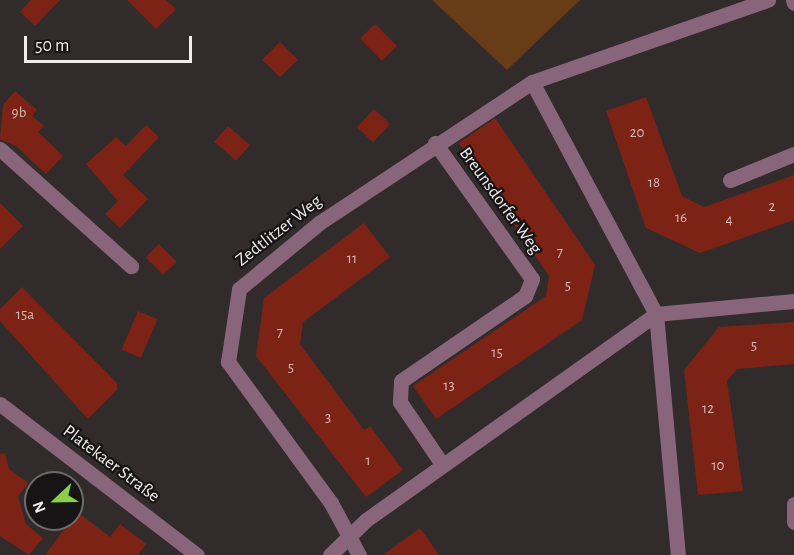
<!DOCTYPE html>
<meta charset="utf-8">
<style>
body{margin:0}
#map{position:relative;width:794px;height:555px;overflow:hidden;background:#322b2c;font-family:"Alegreya Sans",sans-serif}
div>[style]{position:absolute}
.green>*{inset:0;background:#683c17}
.building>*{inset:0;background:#7d2315;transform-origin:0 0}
.minor>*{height:15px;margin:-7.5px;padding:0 7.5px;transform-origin:7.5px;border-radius:7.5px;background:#89657c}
span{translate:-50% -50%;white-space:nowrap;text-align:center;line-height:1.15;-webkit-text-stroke:4.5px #171415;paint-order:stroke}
.number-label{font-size:15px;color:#d4bab7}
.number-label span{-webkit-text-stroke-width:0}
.street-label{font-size:18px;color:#f1eded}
.north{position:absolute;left:24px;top:471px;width:60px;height:60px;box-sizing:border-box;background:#171415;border:2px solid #6e6b6b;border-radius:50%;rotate:248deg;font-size:16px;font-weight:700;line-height:24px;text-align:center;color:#f1eded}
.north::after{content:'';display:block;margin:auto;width:21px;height:27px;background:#89cf48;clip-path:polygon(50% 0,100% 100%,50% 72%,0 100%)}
.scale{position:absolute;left:24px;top:36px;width:168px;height:27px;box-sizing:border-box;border:3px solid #f1eded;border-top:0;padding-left:8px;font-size:18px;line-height:21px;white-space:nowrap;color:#f1eded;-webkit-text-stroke:4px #171415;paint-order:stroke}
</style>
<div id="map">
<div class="green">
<i style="clip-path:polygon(432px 0,580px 0,507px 70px)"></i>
</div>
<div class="building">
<i style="clip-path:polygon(31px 0,60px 0,35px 26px,20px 12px)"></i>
<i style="clip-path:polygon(127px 0,166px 0,176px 9px,156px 29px)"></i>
<i style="left:375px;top:24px;width:31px;height:21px;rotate:45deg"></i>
<i style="left:280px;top:42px;width:25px;height:25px;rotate:45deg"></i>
<i style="clip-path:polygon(15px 91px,37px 110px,32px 116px,44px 126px,38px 132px,63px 156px,46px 174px,16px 146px,0 139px,3px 105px)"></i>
<i style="clip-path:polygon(646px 97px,682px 196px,704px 207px,794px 175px,794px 220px,700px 253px,646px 228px,606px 111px)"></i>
<i style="left:374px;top:109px;width:22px;height:25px;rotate:43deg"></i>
<i style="clip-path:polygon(495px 118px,595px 265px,582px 320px,436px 419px,413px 386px,546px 296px,549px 276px,459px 143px)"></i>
<i style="clip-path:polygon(146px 125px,159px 137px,123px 175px,148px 199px,120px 228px,105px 214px,118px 201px,86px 164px,116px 137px,126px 146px)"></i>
<i style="left:228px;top:126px;width:29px;height:21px;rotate:41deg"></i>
<i style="clip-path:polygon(0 203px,23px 226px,0 249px)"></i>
<i style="clip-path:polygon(364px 223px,390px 257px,303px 322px,300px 344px,364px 430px,370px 426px,403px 470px,366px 497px,256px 356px,264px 298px)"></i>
<i style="left:159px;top:244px;width:25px;height:19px;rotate:45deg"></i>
<i style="clip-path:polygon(22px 287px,117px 383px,117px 390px,88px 419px,0 321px,0 309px)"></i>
<i style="left:138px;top:311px;width:21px;height:42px;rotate:23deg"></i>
<i style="clip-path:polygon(794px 322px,794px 364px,737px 369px,727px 381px,743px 491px,698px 495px,684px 370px,719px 327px)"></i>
<i style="clip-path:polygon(5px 453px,9px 469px,28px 483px,18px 497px,26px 524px,43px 538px,29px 555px,0 536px,0 454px)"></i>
<i style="clip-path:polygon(77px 512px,110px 537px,120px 524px,146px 544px,138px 555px,45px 555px)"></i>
<i style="clip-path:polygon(420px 528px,439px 555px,383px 555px)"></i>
</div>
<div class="minor">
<i style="left:793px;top:0;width:3px;rotate:72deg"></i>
<i style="left:532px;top:82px;width:250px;rotate:-19.2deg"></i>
<i style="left:435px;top:143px;width:167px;rotate:54.5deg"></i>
<i style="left:532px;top:279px;width:18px;rotate:112deg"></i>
<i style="left:525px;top:296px;width:150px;rotate:145.6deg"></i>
<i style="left:401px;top:381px;width:21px;rotate:93deg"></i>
<i style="left:400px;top:402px;width:75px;rotate:55.9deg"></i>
<i style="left:0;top:149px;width:176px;rotate:41.8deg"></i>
<i style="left:730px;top:180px;width:69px;rotate:-22.1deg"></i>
<i style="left:0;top:404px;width:248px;rotate:37.5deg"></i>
<i style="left:794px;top:504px;width:18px;rotate:90deg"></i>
<i style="left:330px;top:555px;width:50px;rotate:-44.2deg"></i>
<i style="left:366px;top:520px;width:356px;rotate:-35.4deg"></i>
<i style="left:656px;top:314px;width:139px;rotate:-5.4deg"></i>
<i style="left:359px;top:555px;width:59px;rotate:-118.3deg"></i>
<i style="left:331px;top:503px;width:175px;rotate:-126.1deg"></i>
<i style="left:228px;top:362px;width:74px;rotate:-81.4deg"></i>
<i style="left:239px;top:289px;width:104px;rotate:-39.5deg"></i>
<i style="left:319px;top:223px;width:255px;rotate:-33.5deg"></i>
<i style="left:532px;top:82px;width:263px;rotate:61.9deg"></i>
<i style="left:656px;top:314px;width:242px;rotate:84.8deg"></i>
</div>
<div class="number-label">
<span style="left:19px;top:113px">9b</span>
<span style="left:637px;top:133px">20</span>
<span style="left:654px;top:183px">18</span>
<span style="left:772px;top:207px">2</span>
<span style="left:681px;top:218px">16</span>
<span style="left:729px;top:220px">4</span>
<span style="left:560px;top:253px">7</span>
<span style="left:352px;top:259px">11</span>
<span style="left:568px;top:286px">5</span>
<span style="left:25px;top:315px">15a</span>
<span style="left:280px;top:333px">7</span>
<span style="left:754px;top:346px">5</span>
<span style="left:497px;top:353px">15</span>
<span style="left:291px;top:368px">5</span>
<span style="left:449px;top:386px">13</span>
<span style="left:708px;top:409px">12</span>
<span style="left:328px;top:418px">3</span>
<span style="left:368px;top:461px">1</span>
<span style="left:718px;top:466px">10</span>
</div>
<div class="street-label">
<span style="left:500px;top:201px;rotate:54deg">Breunsdorfer Weg</span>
<span style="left:279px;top:231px;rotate:-38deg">Zedtlitzer Weg</span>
<span style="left:111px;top:464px;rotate:37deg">Platekaer Straße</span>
</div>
<div class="north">N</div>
<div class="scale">50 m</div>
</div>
